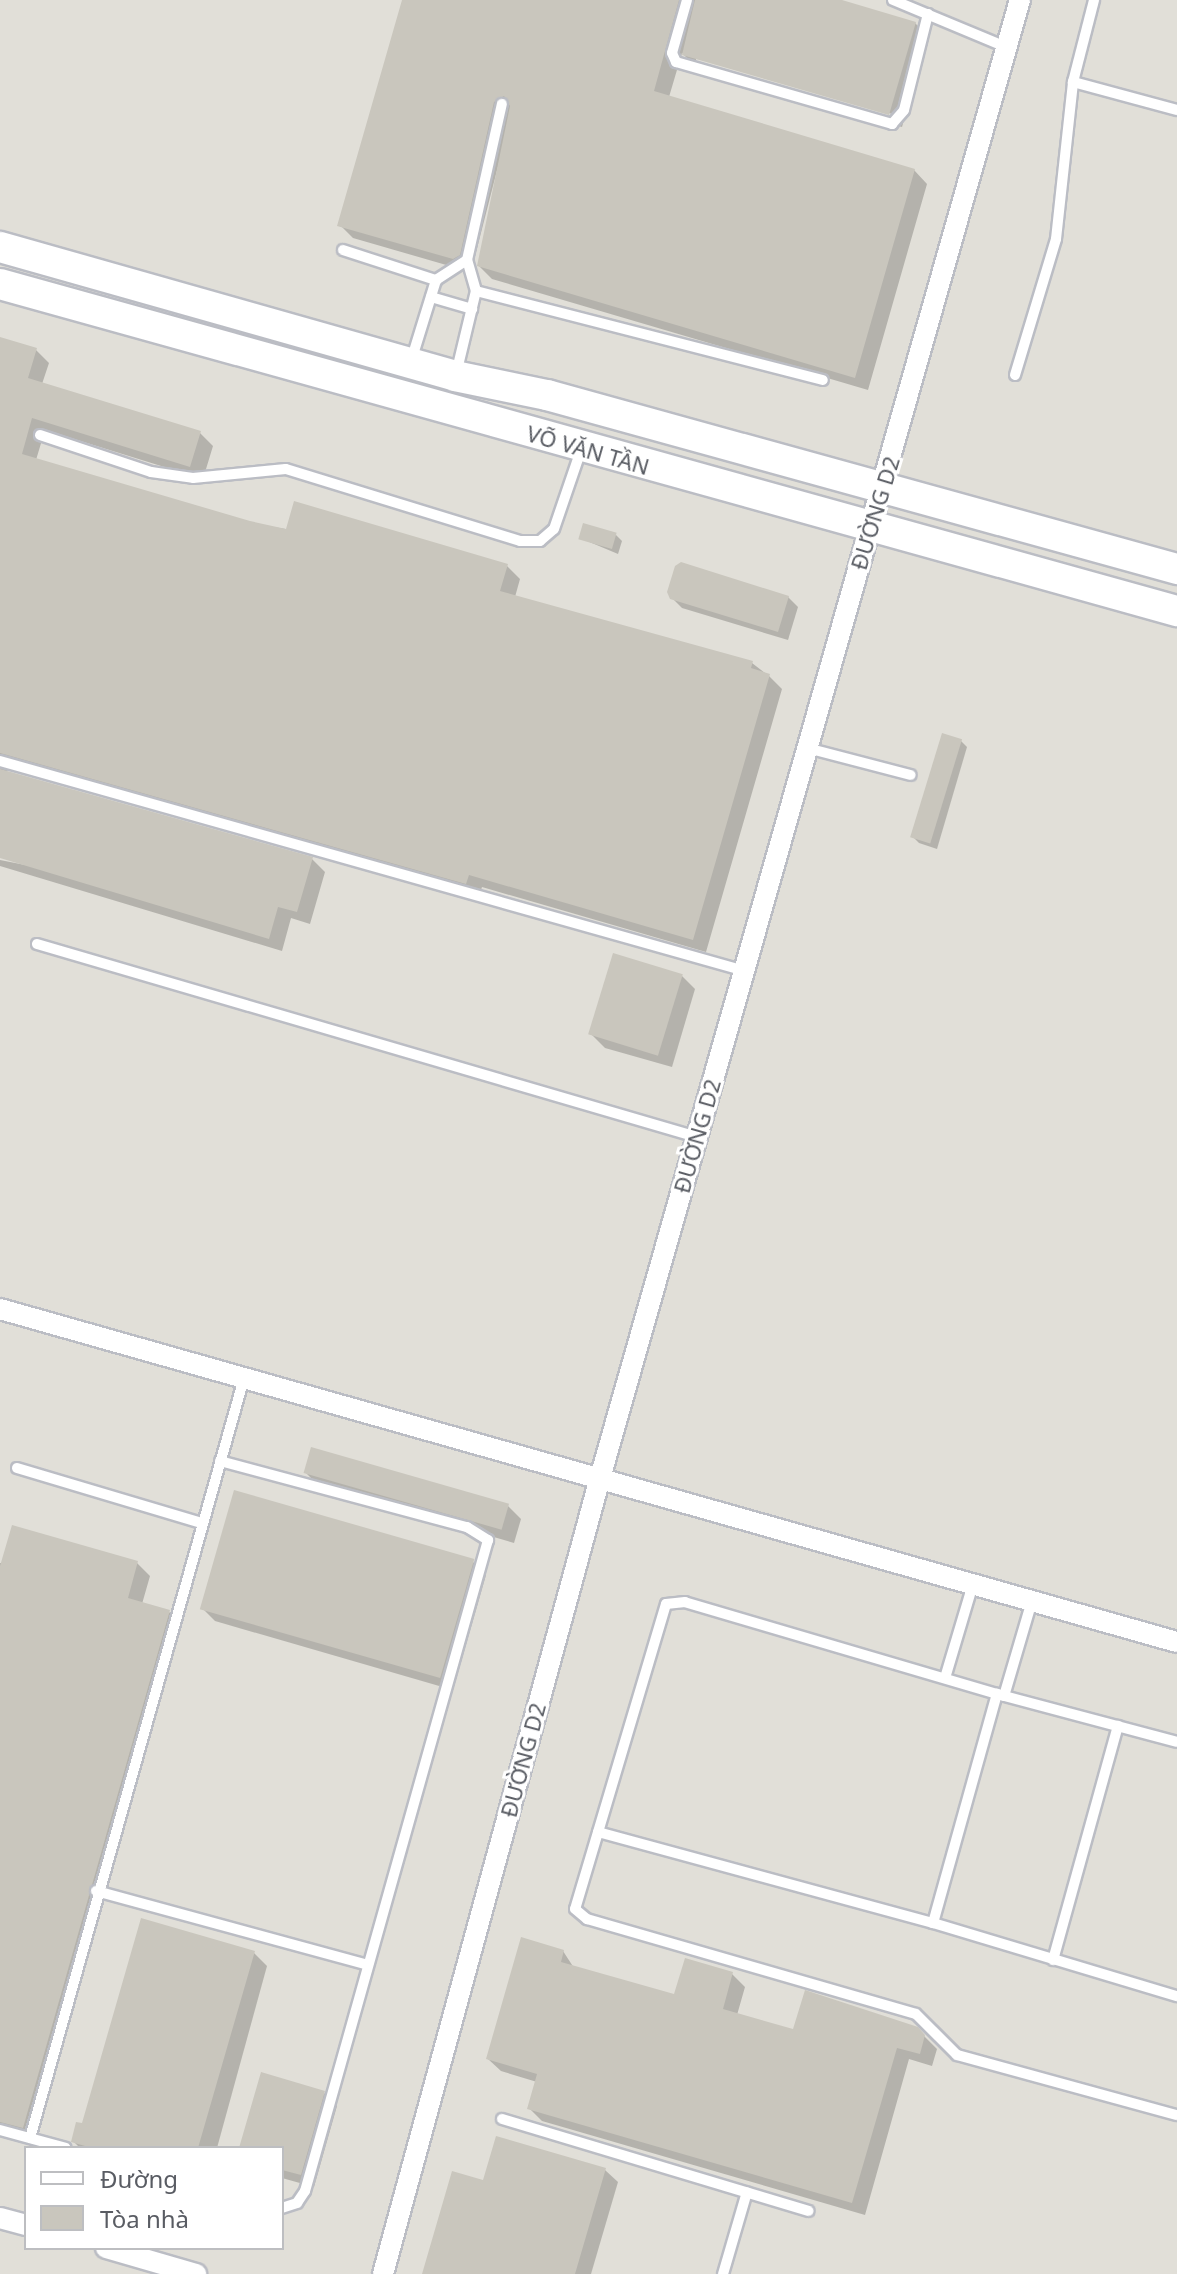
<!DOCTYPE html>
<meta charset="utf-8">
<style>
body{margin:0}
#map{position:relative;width:1177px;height:2274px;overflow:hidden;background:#eeede0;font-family:"Noto Sans",sans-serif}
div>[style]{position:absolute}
.industrial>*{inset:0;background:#e1dfd8}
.shadow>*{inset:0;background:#0003}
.building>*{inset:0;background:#c9c6bd;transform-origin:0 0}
.roads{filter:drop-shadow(2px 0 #bbbdc4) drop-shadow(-2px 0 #bbbdc4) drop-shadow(0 2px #bbbdc4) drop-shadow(0 -2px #bbbdc4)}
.lane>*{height:10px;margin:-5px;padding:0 5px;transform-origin:5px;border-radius:5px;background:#fff}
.street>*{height:20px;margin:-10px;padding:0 10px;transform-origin:10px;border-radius:10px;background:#fff}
.secondary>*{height:30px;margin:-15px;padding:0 15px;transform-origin:15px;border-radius:15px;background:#fff}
span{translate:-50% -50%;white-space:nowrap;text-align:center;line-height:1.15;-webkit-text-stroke:6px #fff;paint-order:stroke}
.street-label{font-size:22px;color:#595c63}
.legend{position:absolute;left:24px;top:2146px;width:260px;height:104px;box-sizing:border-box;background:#fff;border:2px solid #bdbec1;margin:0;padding:10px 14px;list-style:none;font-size:24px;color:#595c63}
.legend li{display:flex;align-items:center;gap:16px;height:40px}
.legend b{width:40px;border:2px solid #bdbec1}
</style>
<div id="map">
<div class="industrial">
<i style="clip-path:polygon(evenodd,0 0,1177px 0,1177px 2274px,0 2274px,0 0,26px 2148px,282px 2148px,282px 2248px,26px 2248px,26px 2148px)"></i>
</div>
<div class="shadow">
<i style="clip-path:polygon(evenodd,405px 0,835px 0,915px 23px,928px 36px,902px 127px,697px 68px,682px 53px,669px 97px,914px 170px,927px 184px,868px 390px,492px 279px,479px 266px,503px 147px,472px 268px,467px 271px,353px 238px,340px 225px,405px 0,696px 57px,899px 116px,898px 120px,696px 62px,696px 57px)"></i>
<i style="clip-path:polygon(0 339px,36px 350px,49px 363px,42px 384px,200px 433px,213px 446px,203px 479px,45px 430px,36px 460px,250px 523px,507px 566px,520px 579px,515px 597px,752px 663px,769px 676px,782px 689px,706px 952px,482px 887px,479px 896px,11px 765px,6px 773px,312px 859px,325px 872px,310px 924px,291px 918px,282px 951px,0 866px,0 860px,56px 871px,0 856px)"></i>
<i style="clip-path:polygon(616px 535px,622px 541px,618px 554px,580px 538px)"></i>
<i style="clip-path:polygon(788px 597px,798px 607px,788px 640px,682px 608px,672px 598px)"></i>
<i style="clip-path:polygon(961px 741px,967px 747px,937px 849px,919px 843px,913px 837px)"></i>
<i style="clip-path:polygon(682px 976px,695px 989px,672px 1067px,605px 1048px,592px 1035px)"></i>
<i style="clip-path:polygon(306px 1473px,508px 1506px,521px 1519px,514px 1543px,319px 1486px)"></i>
<i style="clip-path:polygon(473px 1562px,486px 1575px,453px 1690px,215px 1621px,202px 1608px)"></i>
<i style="clip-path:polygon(0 1563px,137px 1563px,150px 1576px,142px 1604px,169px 1612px,182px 1625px,36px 2140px,0 2130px)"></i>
<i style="clip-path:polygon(563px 1951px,574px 1968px,675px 1997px,732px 1974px,745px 1987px,737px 2015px,795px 2032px,924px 2036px,937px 2049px,932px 2066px,909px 2059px,865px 2215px,542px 2121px,529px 2108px,537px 2082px,501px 2071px,488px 2059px)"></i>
<i style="clip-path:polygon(254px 1953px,267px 1966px,217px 2148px,80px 2148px,73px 2141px,83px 2126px)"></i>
<i style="clip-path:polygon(324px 2093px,337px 2106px,314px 2187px,282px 2178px,282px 2148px,241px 2148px)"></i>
<i style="clip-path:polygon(605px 2170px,618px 2182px,591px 2274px,424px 2274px,484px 2183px)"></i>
</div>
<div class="building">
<i style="clip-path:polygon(402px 0,679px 0,654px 91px,915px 169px,855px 378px,477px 266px,510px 106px,504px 96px,494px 102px,460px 255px,453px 259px,337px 226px)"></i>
<i style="clip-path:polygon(695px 0,842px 0,916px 22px,889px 115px,682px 55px)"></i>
<i style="clip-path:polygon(0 337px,37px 348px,28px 378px,201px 431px,190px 467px,32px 418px,22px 454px,250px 521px,286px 529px,294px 501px,508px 564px,500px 591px,753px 661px,751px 668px,770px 674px,693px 940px,469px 875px,466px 884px,0 753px)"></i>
<i style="left:583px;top:523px;width:35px;height:17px;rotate:16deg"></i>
<i style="clip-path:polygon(681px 562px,789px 596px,778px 632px,670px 599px,667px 592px,675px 566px)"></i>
<i style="left:942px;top:733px;width:21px;height:109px;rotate:17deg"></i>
<i style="clip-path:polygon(0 769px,313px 857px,297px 912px,278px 907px,269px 939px,0 858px)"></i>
<i style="left:613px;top:953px;width:73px;height:85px;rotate:17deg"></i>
<i style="left:311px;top:1447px;width:206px;height:27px;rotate:16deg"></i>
<i style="left:234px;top:1490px;width:250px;height:124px;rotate:16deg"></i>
<i style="clip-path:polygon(12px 1525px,138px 1561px,128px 1598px,170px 1610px,23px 2128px,0 2122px,0 1566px)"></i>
<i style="clip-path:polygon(141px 1918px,255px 1951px,198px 2148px,92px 2148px,71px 2142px,76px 2122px,82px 2123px)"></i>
<i style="clip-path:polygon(521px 1937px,564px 1950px,561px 1962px,674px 1994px,685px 1958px,733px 1972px,723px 2009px,793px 2029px,805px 1990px,918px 2027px,925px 2035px,920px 2054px,897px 2048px,852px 2203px,527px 2109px,537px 2074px,486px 2059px)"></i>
<i style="clip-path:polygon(261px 2072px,325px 2091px,301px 2175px,282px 2170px,282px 2148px,239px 2148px)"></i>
<i style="clip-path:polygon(496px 2136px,606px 2168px,575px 2274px,422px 2274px,452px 2171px,483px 2180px)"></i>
</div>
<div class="roads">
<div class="lane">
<i style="left:687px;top:0;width:55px;rotate:105.8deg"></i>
<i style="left:672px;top:53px;width:10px;rotate:66deg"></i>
<i style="left:676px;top:62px;width:225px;rotate:16deg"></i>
<i style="left:892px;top:124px;width:18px;rotate:-49deg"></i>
<i style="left:904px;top:110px;width:99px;rotate:-76deg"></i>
<i style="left:893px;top:0;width:122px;rotate:22.6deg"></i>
<i style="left:1073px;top:82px;width:108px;rotate:15.1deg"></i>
<i style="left:343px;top:250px;width:98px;rotate:17.9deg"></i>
<i style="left:476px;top:291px;width:358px;rotate:14.4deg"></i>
<i style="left:431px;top:297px;width:43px;rotate:16.3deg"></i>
<i style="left:411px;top:361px;width:85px;rotate:-72.8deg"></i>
<i style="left:436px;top:280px;width:37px;rotate:-33deg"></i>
<i style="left:456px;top:374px;width:85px;rotate:-76.5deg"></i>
<i style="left:476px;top:291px;width:32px;rotate:-106deg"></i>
<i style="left:467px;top:260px;width:160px;rotate:-77.4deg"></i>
<i style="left:1015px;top:375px;width:142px;rotate:-73.2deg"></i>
<i style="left:1056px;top:239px;width:158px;rotate:-83.8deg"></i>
<i style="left:1073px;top:82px;width:85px;rotate:-75.6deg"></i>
<i style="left:40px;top:435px;width:117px;rotate:18.4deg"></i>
<i style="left:151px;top:472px;width:42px;rotate:8.1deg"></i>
<i style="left:193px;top:478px;width:93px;rotate:-5.5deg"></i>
<i style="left:286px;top:469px;width:245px;rotate:17.1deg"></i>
<i style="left:520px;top:541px;width:20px"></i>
<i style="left:540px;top:541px;width:18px;rotate:-41deg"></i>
<i style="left:554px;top:529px;width:83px;rotate:-71.1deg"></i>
<i style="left:807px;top:748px;width:107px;rotate:14.6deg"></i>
<i style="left:0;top:761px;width:774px;rotate:15.74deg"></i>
<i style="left:37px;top:944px;width:688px;rotate:16.3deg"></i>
<i style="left:220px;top:1461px;width:256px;rotate:15deg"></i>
<i style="left:467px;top:1527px;width:25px;rotate:32deg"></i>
<i style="left:488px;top:1540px;width:676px;rotate:105.7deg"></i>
<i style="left:305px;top:2191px;width:14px;rotate:124deg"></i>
<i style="left:297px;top:2203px;width:16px;rotate:162deg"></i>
<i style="left:17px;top:1468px;width:193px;rotate:16.6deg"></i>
<i style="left:945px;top:1678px;width:98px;rotate:-73.4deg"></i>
<i style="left:997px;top:1694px;width:325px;rotate:-163.6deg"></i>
<i style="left:685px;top:1602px;width:19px;rotate:174deg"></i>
<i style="left:666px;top:1604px;width:318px;rotate:106.6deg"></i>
<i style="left:575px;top:1909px;width:16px;rotate:40deg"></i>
<i style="left:587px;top:1919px;width:342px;rotate:16.1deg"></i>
<i style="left:916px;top:2014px;width:58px;rotate:45deg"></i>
<i style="left:957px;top:2055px;width:228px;rotate:15.3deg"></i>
<i style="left:1004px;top:1696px;width:99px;rotate:-73.6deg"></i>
<i style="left:598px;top:1832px;width:347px;rotate:15.2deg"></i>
<i style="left:933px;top:1923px;width:255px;rotate:16.7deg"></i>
<i style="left:96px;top:1891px;width:279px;rotate:15.2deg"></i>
<i style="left:933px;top:1923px;width:238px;rotate:-74.4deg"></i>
<i style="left:997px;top:1694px;width:186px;rotate:14.9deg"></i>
<i style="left:1053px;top:1960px;width:243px;rotate:-74.5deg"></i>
<i style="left:502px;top:2119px;width:320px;rotate:16.7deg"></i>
<i style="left:0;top:2130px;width:68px;rotate:15.3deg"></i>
<i style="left:30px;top:2138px;width:790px;rotate:-74.27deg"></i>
<i style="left:723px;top:2274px;width:85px;rotate:-73.7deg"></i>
</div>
<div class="street">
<i style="left:0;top:1309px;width:1223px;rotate:15.8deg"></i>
<i style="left:0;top:2218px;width:27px;rotate:15deg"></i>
<i style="left:106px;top:2248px;width:94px;rotate:16.1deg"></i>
<i style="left:383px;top:2274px;width:825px;rotate:-74.75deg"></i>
<i style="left:600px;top:1478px;width:1537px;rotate:-74.14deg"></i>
</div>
<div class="secondary">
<i style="left:0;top:247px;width:473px;rotate:15.8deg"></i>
<i style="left:455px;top:376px;width:94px;rotate:11.7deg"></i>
<i style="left:547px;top:395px;width:654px;rotate:15.44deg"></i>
<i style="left:0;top:284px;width:1222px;rotate:15.53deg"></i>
</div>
</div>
<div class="street-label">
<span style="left:588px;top:450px;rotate:16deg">VÕ VĂN TẦN</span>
<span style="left:875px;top:513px;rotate:-73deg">ĐƯỜNG D2</span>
<span style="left:697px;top:1136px;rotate:-74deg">ĐƯỜNG D2</span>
<span style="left:523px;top:1760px;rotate:-75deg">ĐƯỜNG D2</span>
</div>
<ul class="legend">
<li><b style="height:10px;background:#fff"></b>Đường</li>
<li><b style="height:22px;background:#c9c6bd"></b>Tòa nhà</li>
</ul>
</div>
